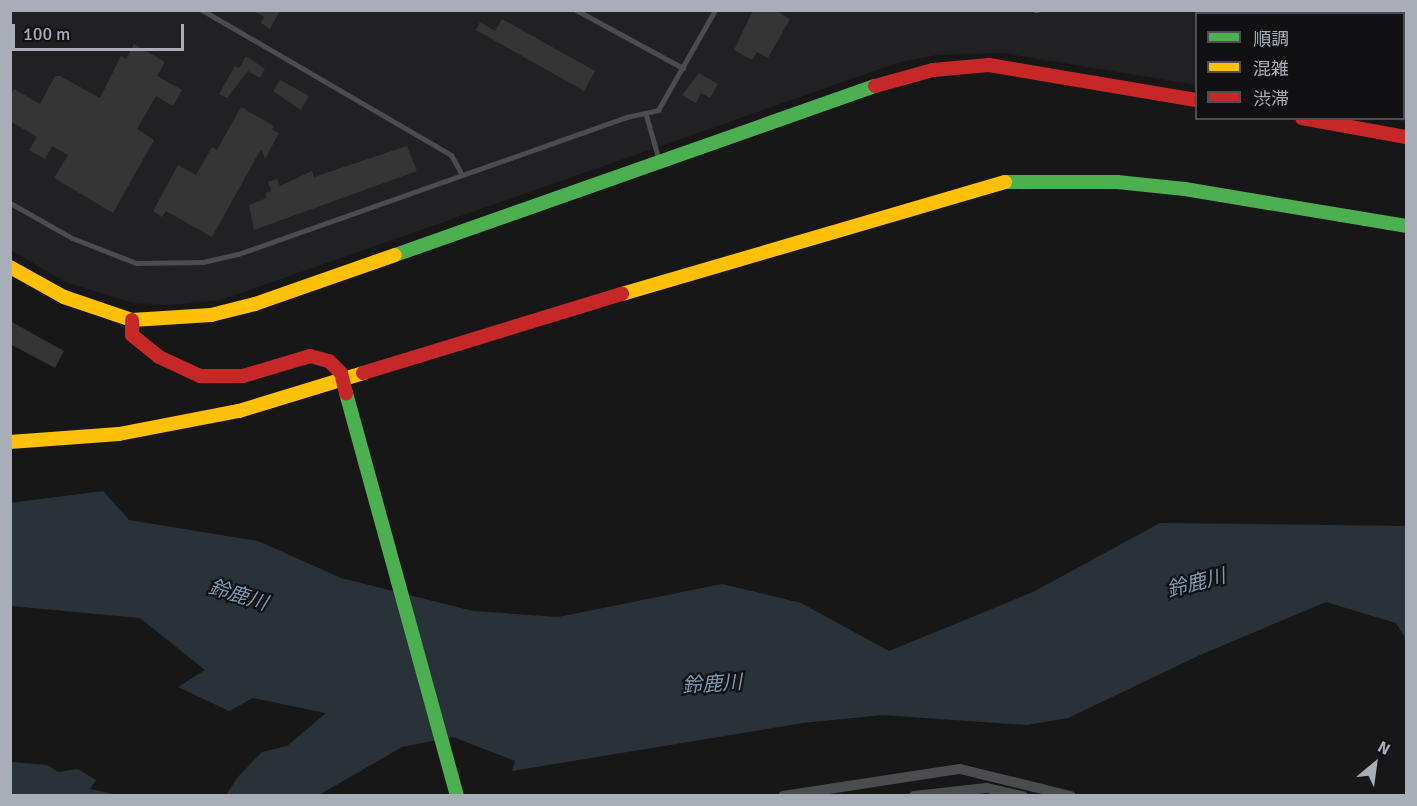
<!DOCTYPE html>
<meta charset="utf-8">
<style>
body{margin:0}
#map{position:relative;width:1417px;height:806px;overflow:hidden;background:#171717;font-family:Signika,"Noto Sans JP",sans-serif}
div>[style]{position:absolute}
.built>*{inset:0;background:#212123}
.water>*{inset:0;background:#2a3239}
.building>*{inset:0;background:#353536}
.lane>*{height:5px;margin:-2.5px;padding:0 2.5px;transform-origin:2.5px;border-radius:2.5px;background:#4b4c50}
.street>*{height:10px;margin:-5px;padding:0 5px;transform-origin:5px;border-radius:5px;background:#4b4c50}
.fast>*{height:14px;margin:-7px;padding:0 7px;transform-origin:7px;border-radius:7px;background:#4caf50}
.slow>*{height:14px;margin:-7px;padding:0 7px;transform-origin:7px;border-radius:7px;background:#ffc107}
.jam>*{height:14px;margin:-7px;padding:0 7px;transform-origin:7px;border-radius:7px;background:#c62828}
span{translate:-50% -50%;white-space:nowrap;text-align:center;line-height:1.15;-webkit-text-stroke:4.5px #111113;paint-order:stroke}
.water-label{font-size:20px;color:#7f9bb3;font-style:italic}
.frame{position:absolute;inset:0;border:12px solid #a8adb8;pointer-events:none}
.legend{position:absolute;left:1195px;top:12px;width:210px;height:108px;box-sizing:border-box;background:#111113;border:2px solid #4d4f55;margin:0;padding:8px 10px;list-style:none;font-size:18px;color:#a8adb8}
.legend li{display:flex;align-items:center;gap:12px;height:30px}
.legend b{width:30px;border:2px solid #4d4f55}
.north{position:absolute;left:1345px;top:734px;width:60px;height:60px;-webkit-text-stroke:4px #111113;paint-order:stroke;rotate:29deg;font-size:16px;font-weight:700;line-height:24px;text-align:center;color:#a8adb8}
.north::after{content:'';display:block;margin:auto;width:21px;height:27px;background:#a8adb8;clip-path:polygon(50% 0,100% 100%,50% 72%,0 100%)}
.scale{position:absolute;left:12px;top:24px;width:172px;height:27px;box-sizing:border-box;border:3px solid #a8adb8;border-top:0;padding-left:8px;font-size:18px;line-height:21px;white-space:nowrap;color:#a8adb8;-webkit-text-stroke:4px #111113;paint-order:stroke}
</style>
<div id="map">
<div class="built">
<i style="clip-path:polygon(11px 11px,1406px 11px,1406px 122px,1389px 119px,1404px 118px,1404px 14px,1196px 14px,1196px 85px,1003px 53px,937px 55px,900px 62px,221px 300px,171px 305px,133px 303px,65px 282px,11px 250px)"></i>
</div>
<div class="water">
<i style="clip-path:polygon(103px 491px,129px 520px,258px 541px,341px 578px,473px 611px,558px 617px,722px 584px,801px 603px,889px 651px,1033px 592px,1160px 523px,1406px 526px,1406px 639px,1396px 623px,1326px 602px,1200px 655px,1068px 718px,1027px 725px,883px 715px,803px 723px,512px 771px,515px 761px,453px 737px,402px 747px,319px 795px,226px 795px,237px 778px,262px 752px,287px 746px,326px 713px,253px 698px,229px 711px,178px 687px,205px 670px,140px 618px,11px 606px,10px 503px)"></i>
<i style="clip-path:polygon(11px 762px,47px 765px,58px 772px,78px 769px,96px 780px,90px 789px,118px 795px,11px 794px)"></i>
</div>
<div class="building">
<i style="clip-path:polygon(252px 10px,280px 10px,270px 29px,261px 23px,264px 17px)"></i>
<i style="clip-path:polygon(753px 10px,775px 10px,790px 19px,768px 58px,757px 52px,752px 60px,734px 50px)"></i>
<i style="clip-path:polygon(502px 19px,595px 71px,584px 91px,476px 30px,480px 22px,495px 31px)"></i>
<i style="clip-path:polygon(134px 44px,165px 62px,157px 76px,182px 90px,173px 106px,156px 96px,137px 129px,154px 140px,113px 213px,54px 178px,68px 155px,52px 146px,45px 159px,29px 150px,37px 137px,10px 121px,10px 96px,14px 89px,40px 104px,55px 76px,60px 76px,100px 98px,121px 56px,126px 59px)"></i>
<i style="clip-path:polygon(246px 56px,265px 69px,260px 78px,248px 71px,227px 98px,219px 94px,235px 66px,239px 68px)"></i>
<i style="clip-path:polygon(699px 73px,718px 84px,710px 98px,701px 93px,696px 103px,682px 95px)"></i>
<i style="clip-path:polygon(280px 80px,309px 96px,301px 110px,273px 91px)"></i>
<i style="clip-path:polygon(241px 107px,274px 126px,272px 130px,279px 133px,265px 159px,261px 149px,212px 237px,166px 211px,162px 217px,153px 211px,178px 165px,196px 175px,212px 147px,217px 150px)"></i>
<i style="clip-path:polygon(407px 146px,417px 171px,254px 230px,249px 205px,267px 198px,265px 193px,271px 191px,268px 182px,277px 179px,280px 186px,312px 171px,314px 177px)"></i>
<i style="clip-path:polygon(10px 321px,64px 351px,55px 368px,10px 344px)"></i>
</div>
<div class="lane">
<i style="left:202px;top:10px;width:288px;rotate:30.2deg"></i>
<i style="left:451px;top:155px;width:23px;rotate:61deg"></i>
<i style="left:576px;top:10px;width:122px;rotate:28.5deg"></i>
<i style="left:1035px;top:10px;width:2px"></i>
<i style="left:1259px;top:14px;width:4px;rotate:-76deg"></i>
<i style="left:1404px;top:79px;width:2px"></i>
<i style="left:646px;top:115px;width:48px;rotate:74.2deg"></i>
<i style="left:10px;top:203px;width:71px;rotate:29.4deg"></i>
<i style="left:72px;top:238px;width:69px;rotate:21.3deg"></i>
<i style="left:136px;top:263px;width:67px;rotate:-0.9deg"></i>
<i style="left:203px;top:262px;width:36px;rotate:-13deg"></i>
<i style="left:238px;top:254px;width:411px;rotate:-19.4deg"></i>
<i style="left:626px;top:117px;width:33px;rotate:-12deg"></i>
<i style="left:658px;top:110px;width:115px;rotate:-60.3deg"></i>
</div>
<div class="street">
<i style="left:783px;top:796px;width:179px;rotate:-8.7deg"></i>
<i style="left:960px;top:769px;width:114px;rotate:13.7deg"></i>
<i style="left:914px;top:796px;width:73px;rotate:-6.3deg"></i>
<i style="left:987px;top:788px;width:37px;rotate:13deg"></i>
</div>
<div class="fast">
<i style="left:1005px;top:182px;width:112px"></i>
<i style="left:1117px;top:182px;width:68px;rotate:5.9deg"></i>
<i style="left:1185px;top:189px;width:224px;rotate:9.5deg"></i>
<i style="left:395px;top:255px;width:509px;rotate:-19.4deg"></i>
<i style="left:346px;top:393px;width:418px;rotate:74.6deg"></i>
</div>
<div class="slow">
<i style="left:10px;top:267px;width:62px;rotate:29.1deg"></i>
<i style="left:64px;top:297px;width:72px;rotate:18.7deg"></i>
<i style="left:132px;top:320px;width:79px;rotate:-3.6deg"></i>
<i style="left:211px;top:315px;width:45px;rotate:-14deg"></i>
<i style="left:255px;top:304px;width:148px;rotate:-19.3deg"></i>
<i style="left:622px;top:294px;width:399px;rotate:-16.3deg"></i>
<i style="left:10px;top:442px;width:109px;rotate:-4.2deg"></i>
<i style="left:119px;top:434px;width:122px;rotate:-10.9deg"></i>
<i style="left:239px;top:411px;width:130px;rotate:-17deg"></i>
</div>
<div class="jam">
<i style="left:875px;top:86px;width:60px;rotate:-15.4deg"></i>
<i style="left:933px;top:70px;width:56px;rotate:-5.1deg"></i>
<i style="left:989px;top:65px;width:210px;rotate:9.6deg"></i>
<i style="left:1302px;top:118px;width:106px;rotate:10.4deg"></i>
<i style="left:132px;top:320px;width:15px;rotate:90deg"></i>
<i style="left:132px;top:335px;width:35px;rotate:39deg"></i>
<i style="left:159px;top:357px;width:45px;rotate:24.9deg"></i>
<i style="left:200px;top:376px;width:43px"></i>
<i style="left:243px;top:376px;width:70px;rotate:-16.6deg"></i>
<i style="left:310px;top:356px;width:20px;rotate:15deg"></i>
<i style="left:329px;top:361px;width:17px;rotate:45deg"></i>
<i style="left:341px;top:373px;width:21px;rotate:76deg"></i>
<i style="left:363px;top:373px;width:271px;rotate:-17deg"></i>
</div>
<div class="water-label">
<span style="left:1196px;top:583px;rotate:-15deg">鈴鹿川</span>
<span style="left:238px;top:595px;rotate:17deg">鈴鹿川</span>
<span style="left:712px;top:684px;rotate:-4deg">鈴鹿川</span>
</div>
<div class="frame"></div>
<ul class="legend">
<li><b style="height:8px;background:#4caf50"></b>順調</li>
<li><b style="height:8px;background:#ffc107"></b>混雑</li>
<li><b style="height:8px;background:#c62828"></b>渋滞</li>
</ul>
<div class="north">N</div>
<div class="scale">100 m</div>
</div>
